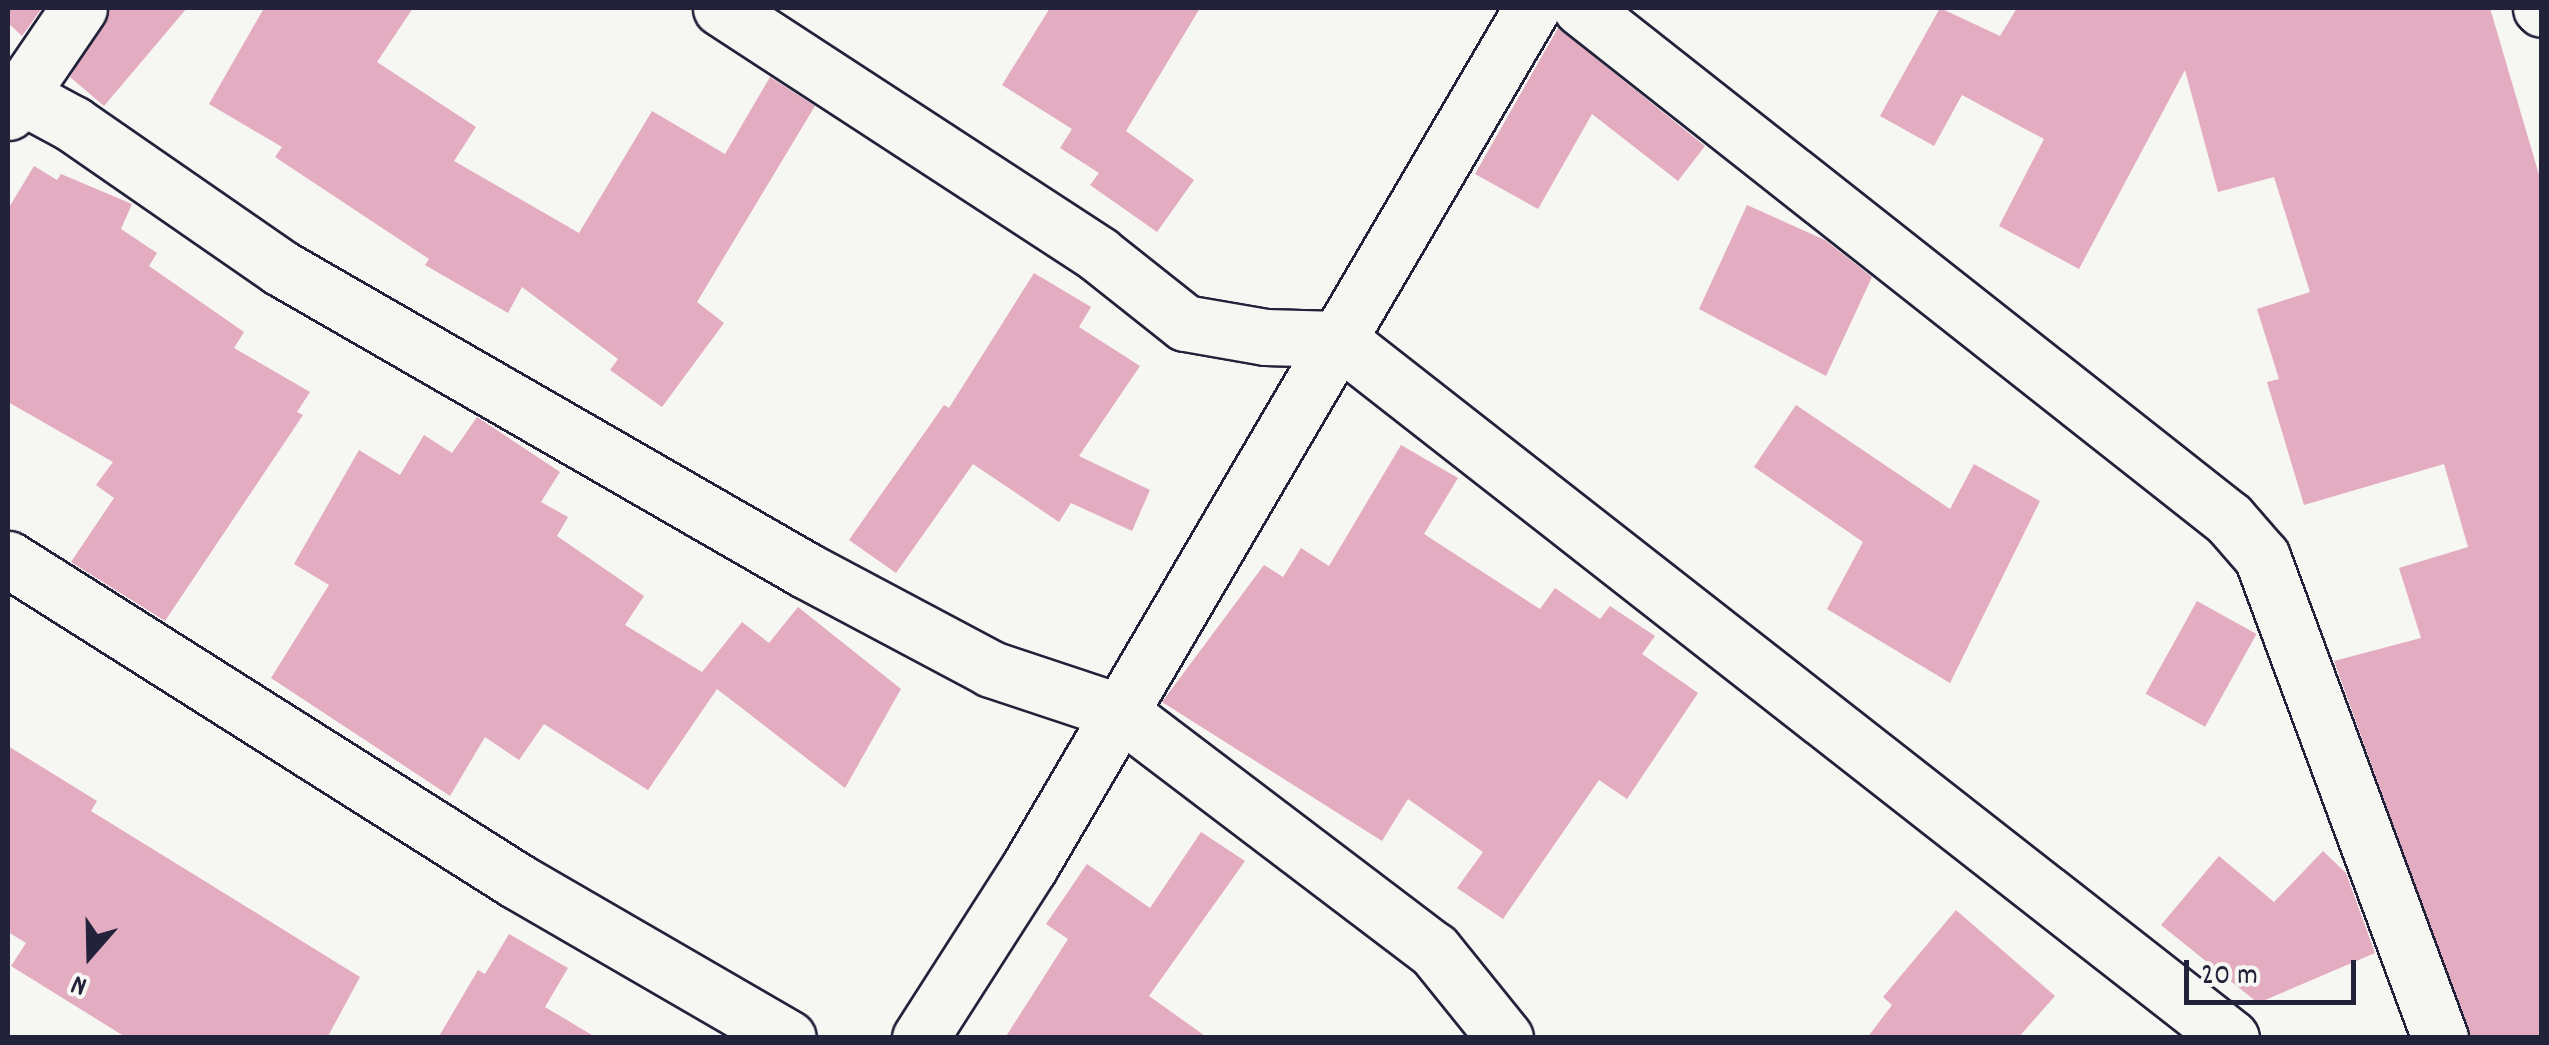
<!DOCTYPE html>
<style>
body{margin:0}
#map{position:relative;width:2549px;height:1045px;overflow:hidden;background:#f6f6f2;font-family:Dekko,sans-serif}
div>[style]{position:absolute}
.building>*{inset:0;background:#e4acc0;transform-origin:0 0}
.roads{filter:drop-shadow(2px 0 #22223b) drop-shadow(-2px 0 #22223b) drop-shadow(0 2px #22223b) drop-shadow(0 -2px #22223b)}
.minor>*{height:55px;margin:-27.5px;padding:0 27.5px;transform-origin:27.5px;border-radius:27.5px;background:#f6f6f2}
span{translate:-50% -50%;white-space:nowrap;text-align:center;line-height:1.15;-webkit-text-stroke:8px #f6f6f2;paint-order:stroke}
.frame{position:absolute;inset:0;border:10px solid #22223b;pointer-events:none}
.north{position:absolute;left:40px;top:905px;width:100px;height:100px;-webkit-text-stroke:8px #f6f6f2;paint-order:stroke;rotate:200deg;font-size:28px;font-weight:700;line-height:40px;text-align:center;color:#22223b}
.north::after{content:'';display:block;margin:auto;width:35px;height:45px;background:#22223b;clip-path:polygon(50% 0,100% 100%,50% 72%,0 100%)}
.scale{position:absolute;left:2184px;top:960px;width:172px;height:45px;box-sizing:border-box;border:5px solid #22223b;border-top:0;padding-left:12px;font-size:30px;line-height:35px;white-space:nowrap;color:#22223b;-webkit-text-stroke:8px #f6f6f2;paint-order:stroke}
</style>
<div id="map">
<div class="building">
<i style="clip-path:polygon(8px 8px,42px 8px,22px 36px,8px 23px)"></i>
<i style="clip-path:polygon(110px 8px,187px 8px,104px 106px,70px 77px)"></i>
<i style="clip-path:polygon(264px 8px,413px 8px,377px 62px,476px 127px,454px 161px,579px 233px,652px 111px,725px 154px,770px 77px,815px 106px,697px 302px,724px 323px,662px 407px,610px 370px,618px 359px,522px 287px,508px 313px,425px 265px,429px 259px,275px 157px,282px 147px,209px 104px)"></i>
<i style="clip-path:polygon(1050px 8px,1200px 8px,1126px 131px,1194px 180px,1157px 232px,1090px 185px,1099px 173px,1060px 148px,1072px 129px,1002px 85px)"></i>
<i style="clip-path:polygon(1940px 8px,2000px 36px,2017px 8px,2490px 8px,2542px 185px,2542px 1038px,2470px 1038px,2334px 661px,2421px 638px,2399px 568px,2468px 547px,2444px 464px,2304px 505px,2267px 382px,2279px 379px,2257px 309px,2310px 292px,2274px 177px,2218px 192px,2185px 70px,2079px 269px,1999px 226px,2044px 139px,1962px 95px,1934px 146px,1880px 116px)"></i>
<i style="clip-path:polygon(1558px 28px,1705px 146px,1678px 181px,1592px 114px,1538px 209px,1475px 174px)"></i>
<i style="clip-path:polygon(34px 166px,57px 180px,61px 174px,132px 204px,121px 229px,157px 253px,149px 266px,244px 332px,234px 348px,310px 392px,297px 412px,303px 415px,165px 621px,71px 562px,114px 498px,96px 485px,113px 462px,8px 402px,8px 209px)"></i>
<i style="clip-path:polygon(1747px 205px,1825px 240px,1872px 277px,1826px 376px,1699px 309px)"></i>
<i style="clip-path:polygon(1034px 273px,1091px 307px,1079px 327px,1140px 366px,1079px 456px,1150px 490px,1132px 531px,1071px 503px,1059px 522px,973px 464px,896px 573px,849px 540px,944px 405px,949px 408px)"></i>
<i style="clip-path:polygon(1796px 405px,1950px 509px,1974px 464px,2040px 501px,1950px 683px,1827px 609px,1863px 542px,1754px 467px)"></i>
<i style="clip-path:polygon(477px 417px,560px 472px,541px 502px,568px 517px,557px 536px,644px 596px,625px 625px,702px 672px,742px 622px,769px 643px,798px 607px,901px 689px,845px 788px,717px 689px,648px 790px,544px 724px,519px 760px,485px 737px,450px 796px,271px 678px,329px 585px,294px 564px,359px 450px,400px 475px,424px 435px,452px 453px)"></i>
<i style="clip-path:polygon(1401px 445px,1458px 478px,1424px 534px,1540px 609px,1555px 588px,1600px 619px,1610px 606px,1655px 636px,1642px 654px,1698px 693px,1627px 799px,1599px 780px,1503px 919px,1457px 888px,1483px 852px,1408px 799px,1382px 841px,1162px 702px,1264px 565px,1283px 577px,1301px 548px,1329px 566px)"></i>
<i style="left:2197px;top:601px;width:68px;height:106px;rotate:29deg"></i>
<i style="clip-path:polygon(8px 746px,97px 801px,91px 811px,360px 977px,327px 1038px,127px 1038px,11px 966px,26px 943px,8px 932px)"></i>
<i style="clip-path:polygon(1201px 832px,1245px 861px,1149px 996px,1208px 1038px,1005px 1038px,1068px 939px,1046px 924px,1087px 864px,1150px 908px)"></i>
<i style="clip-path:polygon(2323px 851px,2346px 873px,2375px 953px,2258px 1003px,2161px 925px,2219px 856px,2274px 902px)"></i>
<i style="clip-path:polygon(1956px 910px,2055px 996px,2018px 1038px,1867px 1038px,1892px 1005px,1883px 997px)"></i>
<i style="clip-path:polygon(509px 934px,568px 968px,545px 1007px,597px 1038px,438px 1038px,478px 970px,485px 974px)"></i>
</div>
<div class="roads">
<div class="minor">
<i style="left:721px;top:8px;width:450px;rotate:33.1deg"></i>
<i style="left:1098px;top:254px;width:111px;rotate:38.4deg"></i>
<i style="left:1185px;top:323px;width:81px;rotate:9.9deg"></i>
<i style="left:1265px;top:337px;width:73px;rotate:1.6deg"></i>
<i style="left:1338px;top:339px;width:1134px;rotate:38.05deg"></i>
<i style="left:1581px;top:8px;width:825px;rotate:38.26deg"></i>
<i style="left:2229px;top:519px;width:50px;rotate:49deg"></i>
<i style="left:2262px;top:557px;width:513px;rotate:69.69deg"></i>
<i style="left:2541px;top:8px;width:1px;rotate:45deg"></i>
<i style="left:8px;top:89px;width:74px;rotate:28.3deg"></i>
<i style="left:73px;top:124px;width:253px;rotate:34.7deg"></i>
<i style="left:281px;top:268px;width:607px;rotate:29.94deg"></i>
<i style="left:807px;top:571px;width:208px;rotate:28deg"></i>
<i style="left:991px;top:669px;width:136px;rotate:18.4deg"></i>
<i style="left:1120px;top:712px;width:394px;rotate:37.2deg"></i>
<i style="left:1434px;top:950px;width:113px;rotate:51.1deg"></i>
<i style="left:8px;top:112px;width:126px;rotate:-55.7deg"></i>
<i style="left:8px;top:559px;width:602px;rotate:32.32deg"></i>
<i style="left:517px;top:881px;width:313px;rotate:30.1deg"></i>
<i style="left:920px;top:1038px;width:204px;rotate:-57.4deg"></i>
<i style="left:1030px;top:866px;width:994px;rotate:-59.67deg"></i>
</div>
</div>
<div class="frame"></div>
<div class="north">N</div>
<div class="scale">20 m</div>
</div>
